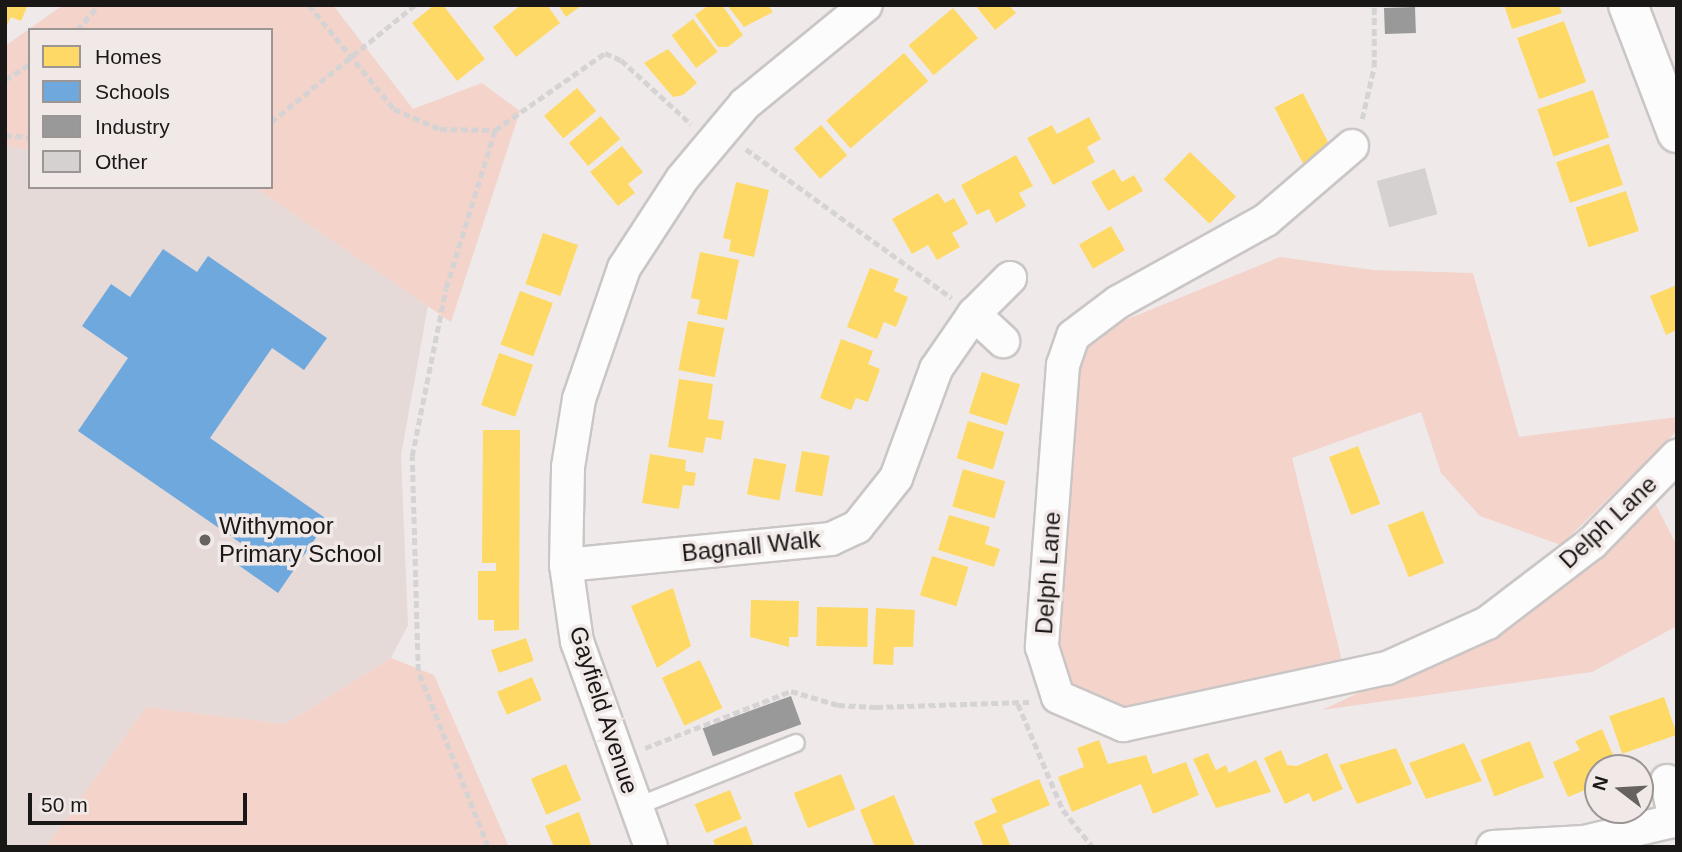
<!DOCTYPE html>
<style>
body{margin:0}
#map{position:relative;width:1682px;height:852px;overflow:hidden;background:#efeae9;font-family:Arial,sans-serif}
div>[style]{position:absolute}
.built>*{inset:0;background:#e5dad8}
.green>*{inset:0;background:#f3d3ca}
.homes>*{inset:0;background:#ffd966;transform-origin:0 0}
.schools>*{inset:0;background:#6fa8dc}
.industry>*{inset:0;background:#999;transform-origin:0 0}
.building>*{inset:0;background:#d5d1d0;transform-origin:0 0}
.path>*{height:4.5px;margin-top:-2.25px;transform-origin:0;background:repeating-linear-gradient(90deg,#d5d3d3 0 7px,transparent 0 10.5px)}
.roads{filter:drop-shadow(2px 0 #cac6c5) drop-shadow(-2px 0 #cac6c5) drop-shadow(0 2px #cac6c5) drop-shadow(0 -2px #cac6c5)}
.service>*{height:16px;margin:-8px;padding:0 8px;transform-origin:8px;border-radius:8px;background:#fdfcfc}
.minor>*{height:32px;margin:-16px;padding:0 16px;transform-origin:16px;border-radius:16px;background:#fdfcfc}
.tertiary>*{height:38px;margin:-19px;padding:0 19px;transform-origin:19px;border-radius:19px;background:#fdfcfc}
.dots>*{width:19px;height:19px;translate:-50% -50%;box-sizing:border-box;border:4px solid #f1e9e7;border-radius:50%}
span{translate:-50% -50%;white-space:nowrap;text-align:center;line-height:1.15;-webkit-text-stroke:7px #f1e9e7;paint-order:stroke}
.street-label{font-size:24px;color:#1a1817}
.poi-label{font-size:24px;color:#1a1817}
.left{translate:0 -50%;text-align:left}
.frame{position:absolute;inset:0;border:7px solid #1a1817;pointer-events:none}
.legend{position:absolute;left:28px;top:28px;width:245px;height:161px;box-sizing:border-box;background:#f1e9e7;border:2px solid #9b9594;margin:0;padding:9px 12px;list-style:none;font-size:21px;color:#1a1817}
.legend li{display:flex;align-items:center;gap:14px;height:35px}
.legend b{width:35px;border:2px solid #9b9594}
.north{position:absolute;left:1584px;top:754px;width:70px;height:70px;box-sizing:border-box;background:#f1e9e7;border:2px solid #9b9594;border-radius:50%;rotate:287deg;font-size:19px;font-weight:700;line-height:28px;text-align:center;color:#1a1817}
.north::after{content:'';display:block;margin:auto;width:24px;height:32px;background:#656260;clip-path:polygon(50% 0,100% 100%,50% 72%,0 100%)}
.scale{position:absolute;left:28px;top:793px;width:219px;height:32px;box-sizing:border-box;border:4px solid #1a1817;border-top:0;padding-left:9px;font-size:21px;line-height:24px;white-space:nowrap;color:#1a1817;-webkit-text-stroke:5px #f1e9e7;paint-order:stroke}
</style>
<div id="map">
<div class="built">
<i style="clip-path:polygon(5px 146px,30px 150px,30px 187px,254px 187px,428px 306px,401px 455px,408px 625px,391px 658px,285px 724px,146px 707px,46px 847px,5px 847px)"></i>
</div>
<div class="green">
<i style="clip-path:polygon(63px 5px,333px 5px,413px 109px,482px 83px,520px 111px,451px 322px,254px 187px,271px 187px,271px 30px,30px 30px,30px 150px,5px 146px,5px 46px)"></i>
<i style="clip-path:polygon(1280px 257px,1373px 270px,1473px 273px,1519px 437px,1677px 417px,1677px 431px,1561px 545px,1480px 516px,1441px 473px,1421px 412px,1292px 458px,1342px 661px,1116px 712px,1066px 690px,1057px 648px,1079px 347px,1123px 321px)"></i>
<i style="clip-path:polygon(1653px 499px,1677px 546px,1677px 626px,1592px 672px,1322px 710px,1514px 620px)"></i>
<i style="clip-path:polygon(391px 658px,434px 675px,509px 847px,46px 847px,146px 707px,285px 724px)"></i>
</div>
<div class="homes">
<i style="clip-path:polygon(5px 5px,27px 7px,21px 21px,11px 17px,5px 29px)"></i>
<i style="clip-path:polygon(434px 5px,443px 5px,485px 59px,457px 81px,412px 23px)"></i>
<i style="clip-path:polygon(521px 5px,547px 5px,560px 23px,516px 57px,493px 27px)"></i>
<i style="clip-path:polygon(558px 5px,582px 5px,566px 17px)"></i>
<i style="clip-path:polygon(709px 5px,722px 5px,743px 35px,728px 47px,718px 47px,695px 15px)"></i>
<i style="clip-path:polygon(727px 5px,768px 5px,773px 12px,744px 27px)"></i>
<i style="clip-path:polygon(975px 5px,1009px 5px,1016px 13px,995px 30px)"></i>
<i style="clip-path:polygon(1504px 5px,1559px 5px,1562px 13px,1512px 29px)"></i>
<i style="left:953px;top:8px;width:39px;height:58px;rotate:50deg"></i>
<i style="left:693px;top:19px;width:41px;height:27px;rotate:53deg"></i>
<i style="left:1564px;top:21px;width:65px;height:50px;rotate:70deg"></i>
<i style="clip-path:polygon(668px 49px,697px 83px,683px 95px,673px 97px,644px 63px)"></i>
<i style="left:904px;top:53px;width:37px;height:103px;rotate:49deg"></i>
<i style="left:577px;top:88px;width:30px;height:43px;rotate:50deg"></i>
<i style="left:1593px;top:90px;width:50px;height:59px;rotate:71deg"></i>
<i style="left:1303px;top:93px;width:67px;height:32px;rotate:63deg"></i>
<i style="left:601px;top:116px;width:30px;height:42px;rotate:50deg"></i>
<i style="clip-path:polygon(1089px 117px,1101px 139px,1087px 147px,1095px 162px,1053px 185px,1027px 138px,1052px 125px,1057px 134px)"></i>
<i style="left:821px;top:125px;width:40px;height:36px;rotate:49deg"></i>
<i style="left:1609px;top:144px;width:43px;height:56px;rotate:71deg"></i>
<i style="clip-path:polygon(622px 146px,643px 172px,628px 184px,635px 193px,618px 206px,590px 172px)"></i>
<i style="left:1190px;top:152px;width:64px;height:38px;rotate:44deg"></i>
<i style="clip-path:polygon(1016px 155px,1033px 186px,1019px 193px,1026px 206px,996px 223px,989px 209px,977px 215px,961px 185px)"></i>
<i style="clip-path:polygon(1114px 169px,1122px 182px,1134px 175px,1143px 191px,1108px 211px,1091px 182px)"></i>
<i style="clip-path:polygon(736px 182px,769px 190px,754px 257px,729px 251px,731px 240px,723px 238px)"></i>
<i style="left:1626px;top:191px;width:42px;height:53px;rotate:72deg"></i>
<i style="clip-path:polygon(938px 193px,945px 203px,954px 198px,968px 224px,952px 233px,960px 247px,937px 260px,928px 245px,912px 254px,892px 219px)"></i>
<i style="left:1111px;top:226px;width:28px;height:37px;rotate:60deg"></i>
<i style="left:543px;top:233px;width:37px;height:54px;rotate:19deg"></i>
<i style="clip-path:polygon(700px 252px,739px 260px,727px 320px,697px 314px,700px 300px,691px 298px)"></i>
<i style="clip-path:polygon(870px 268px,899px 279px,894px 291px,908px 297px,896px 327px,884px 322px,877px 339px,847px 327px)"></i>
<i style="clip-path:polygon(1677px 285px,1677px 330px,1666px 335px,1650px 296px)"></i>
<i style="left:520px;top:291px;width:35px;height:57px;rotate:20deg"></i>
<i style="left:688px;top:321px;width:37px;height:50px;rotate:11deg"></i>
<i style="clip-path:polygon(841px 339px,873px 351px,868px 364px,880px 369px,868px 402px,856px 398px,851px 410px,820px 398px)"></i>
<i style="left:499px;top:353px;width:36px;height:55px;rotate:19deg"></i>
<i style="left:982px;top:372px;width:40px;height:43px;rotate:18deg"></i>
<i style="clip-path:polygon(679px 379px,713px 384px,708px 419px,724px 421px,721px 440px,706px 437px,703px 453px,668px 447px)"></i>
<i style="left:968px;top:421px;width:38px;height:39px;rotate:17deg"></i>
<i style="clip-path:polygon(483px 430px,520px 430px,519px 630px,494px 631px,494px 620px,478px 620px,478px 571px,496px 571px,496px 563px,482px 563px)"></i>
<i style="left:1358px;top:446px;width:62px;height:31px;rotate:69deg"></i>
<i style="left:802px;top:451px;width:28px;height:41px;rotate:10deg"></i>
<i style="clip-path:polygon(650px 454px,686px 460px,685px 471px,696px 473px,694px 486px,683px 485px,679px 509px,642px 503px)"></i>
<i style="left:754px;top:458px;width:33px;height:37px;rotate:11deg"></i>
<i style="left:963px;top:469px;width:44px;height:39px;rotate:16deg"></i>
<i style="left:1423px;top:511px;width:56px;height:38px;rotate:68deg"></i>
<i style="clip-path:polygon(949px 515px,990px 527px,985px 544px,1000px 549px,994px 567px,938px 550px)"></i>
<i style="left:932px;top:556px;width:38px;height:41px;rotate:17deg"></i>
<i style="clip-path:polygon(673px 588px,691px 646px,657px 668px,631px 606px)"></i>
<i style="clip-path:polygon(751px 600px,799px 601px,798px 637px,789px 637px,789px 647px,750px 637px)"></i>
<i style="left:817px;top:607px;width:51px;height:39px;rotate:1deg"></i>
<i style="clip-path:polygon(876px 608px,915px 610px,913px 647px,894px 647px,893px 665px,873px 664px)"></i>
<i style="left:526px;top:638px;width:24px;height:37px;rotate:71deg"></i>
<i style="left:700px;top:660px;width:53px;height:42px;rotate:65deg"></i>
<i style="left:532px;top:677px;width:25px;height:38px;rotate:67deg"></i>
<i style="left:1664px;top:697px;width:40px;height:58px;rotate:71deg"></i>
<i style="clip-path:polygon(1602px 729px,1617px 764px,1598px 768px,1591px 776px,1595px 786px,1568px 797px,1553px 762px,1580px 750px,1575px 741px)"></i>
<i style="clip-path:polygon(1099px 740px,1108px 764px,1146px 755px,1153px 774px,1186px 762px,1199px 795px,1153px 814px,1141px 784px,1072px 812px,1058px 777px,1084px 767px,1077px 748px)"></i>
<i style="left:1530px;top:741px;width:39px;height:53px;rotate:69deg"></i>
<i style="clip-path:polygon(1464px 743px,1482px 781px,1426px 799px,1409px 763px)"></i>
<i style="clip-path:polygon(1396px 748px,1412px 784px,1357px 804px,1339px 765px)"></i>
<i style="clip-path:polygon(1281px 750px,1287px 765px,1297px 766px,1327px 753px,1343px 789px,1313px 802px,1309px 793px,1285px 804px,1264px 758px)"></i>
<i style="clip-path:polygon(1208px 753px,1216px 770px,1226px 765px,1229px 773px,1256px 760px,1271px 792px,1216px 808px,1193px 759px)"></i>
<i style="left:566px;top:764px;width:39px;height:38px;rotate:67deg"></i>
<i style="left:841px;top:774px;width:38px;height:51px;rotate:68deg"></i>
<i style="clip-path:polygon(1039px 779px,1050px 805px,1002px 825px,1011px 847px,984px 847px,974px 822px,997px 812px,991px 799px)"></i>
<i style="left:730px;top:790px;width:31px;height:38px;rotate:68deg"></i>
<i style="clip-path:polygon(894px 795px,915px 846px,913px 847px,875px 847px,860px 810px)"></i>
<i style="clip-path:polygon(579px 812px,592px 847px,554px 847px,545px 826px)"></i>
<i style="clip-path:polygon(746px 826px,754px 847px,716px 847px,713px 840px)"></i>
</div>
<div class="schools">
<i style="clip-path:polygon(163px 249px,197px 272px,208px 256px,327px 338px,304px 370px,272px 348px,210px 438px,328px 520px,278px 593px,234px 562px,245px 546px,78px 431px,128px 358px,82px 326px,111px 284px,130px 297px)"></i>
</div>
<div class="industry">
<i style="left:1415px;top:7px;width:26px;height:31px;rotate:88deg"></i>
<i style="left:791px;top:696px;width:30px;height:94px;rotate:70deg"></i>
</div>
<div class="building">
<i style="left:1425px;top:168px;width:48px;height:50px;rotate:75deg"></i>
</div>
<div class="path">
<i style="left:309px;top:5px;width:134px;rotate:50.7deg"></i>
<i style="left:394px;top:109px;width:50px;rotate:23.5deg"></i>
<i style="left:440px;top:129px;width:55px;rotate:1deg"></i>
<i style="left:495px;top:130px;width:134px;rotate:-35deg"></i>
<i style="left:605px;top:53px;width:17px;rotate:24deg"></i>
<i style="left:621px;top:60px;width:95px;rotate:42.4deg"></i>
<i style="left:77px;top:30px;width:33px;rotate:-49deg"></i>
<i style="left:5px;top:80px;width:30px;rotate:-33deg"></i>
<i style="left:1362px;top:119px;width:53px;rotate:-77deg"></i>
<i style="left:1374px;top:67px;width:62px;rotate:-90deg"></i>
<i style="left:271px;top:122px;width:186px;rotate:-39.1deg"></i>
<i style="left:5px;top:135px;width:25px;rotate:5deg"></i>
<i style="left:746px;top:149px;width:254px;rotate:35.9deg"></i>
<i style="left:1018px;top:704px;width:115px;rotate:67deg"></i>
<i style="left:1063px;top:810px;width:48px;rotate:51deg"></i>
<i style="left:645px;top:748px;width:157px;rotate:-21.3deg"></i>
<i style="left:791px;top:691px;width:49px;rotate:16.6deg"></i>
<i style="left:838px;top:705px;width:38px;rotate:3deg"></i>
<i style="left:876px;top:707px;width:153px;rotate:-1.9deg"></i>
<i style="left:488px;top:847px;width:189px;rotate:-111.7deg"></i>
<i style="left:418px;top:671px;width:215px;rotate:-91.6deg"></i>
<i style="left:412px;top:456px;width:171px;rotate:-78.6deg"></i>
<i style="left:446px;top:288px;width:165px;rotate:-72.8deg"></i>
</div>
<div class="roads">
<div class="service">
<i style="left:635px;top:807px;width:173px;rotate:-21.7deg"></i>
</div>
<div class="minor">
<i style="left:1352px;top:146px;width:113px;rotate:139.3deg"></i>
<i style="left:1266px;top:220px;width:169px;rotate:151deg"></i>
<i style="left:1118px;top:302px;width:56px;rotate:142.9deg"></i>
<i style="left:1073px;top:336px;width:31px;rotate:109deg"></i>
<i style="left:1063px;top:365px;width:283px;rotate:94.3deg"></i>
<i style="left:1042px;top:647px;width:52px;rotate:72.3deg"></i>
<i style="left:1058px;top:697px;width:71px;rotate:23.3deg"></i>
<i style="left:1123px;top:725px;width:270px;rotate:-12.2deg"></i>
<i style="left:1387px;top:668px;width:110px;rotate:-24.2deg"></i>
<i style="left:1487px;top:623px;width:132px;rotate:-37.3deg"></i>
<i style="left:1592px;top:543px;width:122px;rotate:-45.7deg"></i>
<i style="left:974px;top:314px;width:40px;rotate:43deg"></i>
<i style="left:566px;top:565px;width:266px;rotate:-5.6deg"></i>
<i style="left:831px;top:539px;width:29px;rotate:-25deg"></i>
<i style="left:857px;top:527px;width:63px;rotate:-51.5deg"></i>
<i style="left:896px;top:478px;width:116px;rotate:-69.8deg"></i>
<i style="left:936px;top:369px;width:67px;rotate:-55.4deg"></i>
<i style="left:974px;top:314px;width:51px;rotate:-45deg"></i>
<i style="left:1667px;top:781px;width:41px;rotate:78.7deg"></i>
<i style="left:651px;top:847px;width:218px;rotate:-109.8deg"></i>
<i style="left:577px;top:642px;width:78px;rotate:-98.1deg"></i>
<i style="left:566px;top:565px;width:98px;rotate:-88.8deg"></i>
<i style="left:568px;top:467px;width:69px;rotate:-80.8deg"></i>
<i style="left:579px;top:399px;width:139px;rotate:-71deg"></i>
<i style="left:624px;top:268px;width:106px;rotate:-56.9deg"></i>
<i style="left:682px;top:179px;width:98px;rotate:-50deg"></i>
<i style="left:745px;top:104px;width:156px;rotate:-39.3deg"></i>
<i style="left:1493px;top:847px;width:91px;rotate:-3.1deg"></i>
<i style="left:1584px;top:842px;width:96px;rotate:-13.3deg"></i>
</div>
<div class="tertiary">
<i style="left:1628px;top:5px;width:137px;rotate:69.1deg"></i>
</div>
</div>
<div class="dots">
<i style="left:205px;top:540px;background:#656260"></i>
</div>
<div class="street-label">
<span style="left:1608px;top:522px;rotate:-43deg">Delph Lane</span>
<span style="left:751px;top:546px;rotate:-6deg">Bagnall Walk</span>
<span style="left:1048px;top:573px;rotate:-86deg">Delph Lane</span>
<span style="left:604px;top:710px;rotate:72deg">Gayfield Avenue</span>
</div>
<div class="poi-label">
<span class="left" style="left:219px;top:540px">Withymoor<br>Primary School</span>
</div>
<div class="frame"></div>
<ul class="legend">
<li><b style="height:19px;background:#ffd966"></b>Homes</li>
<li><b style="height:19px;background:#6fa8dc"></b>Schools</li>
<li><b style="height:19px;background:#999"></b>Industry</li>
<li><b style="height:19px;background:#d5d1d0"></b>Other</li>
</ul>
<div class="north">N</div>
<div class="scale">50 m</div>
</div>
